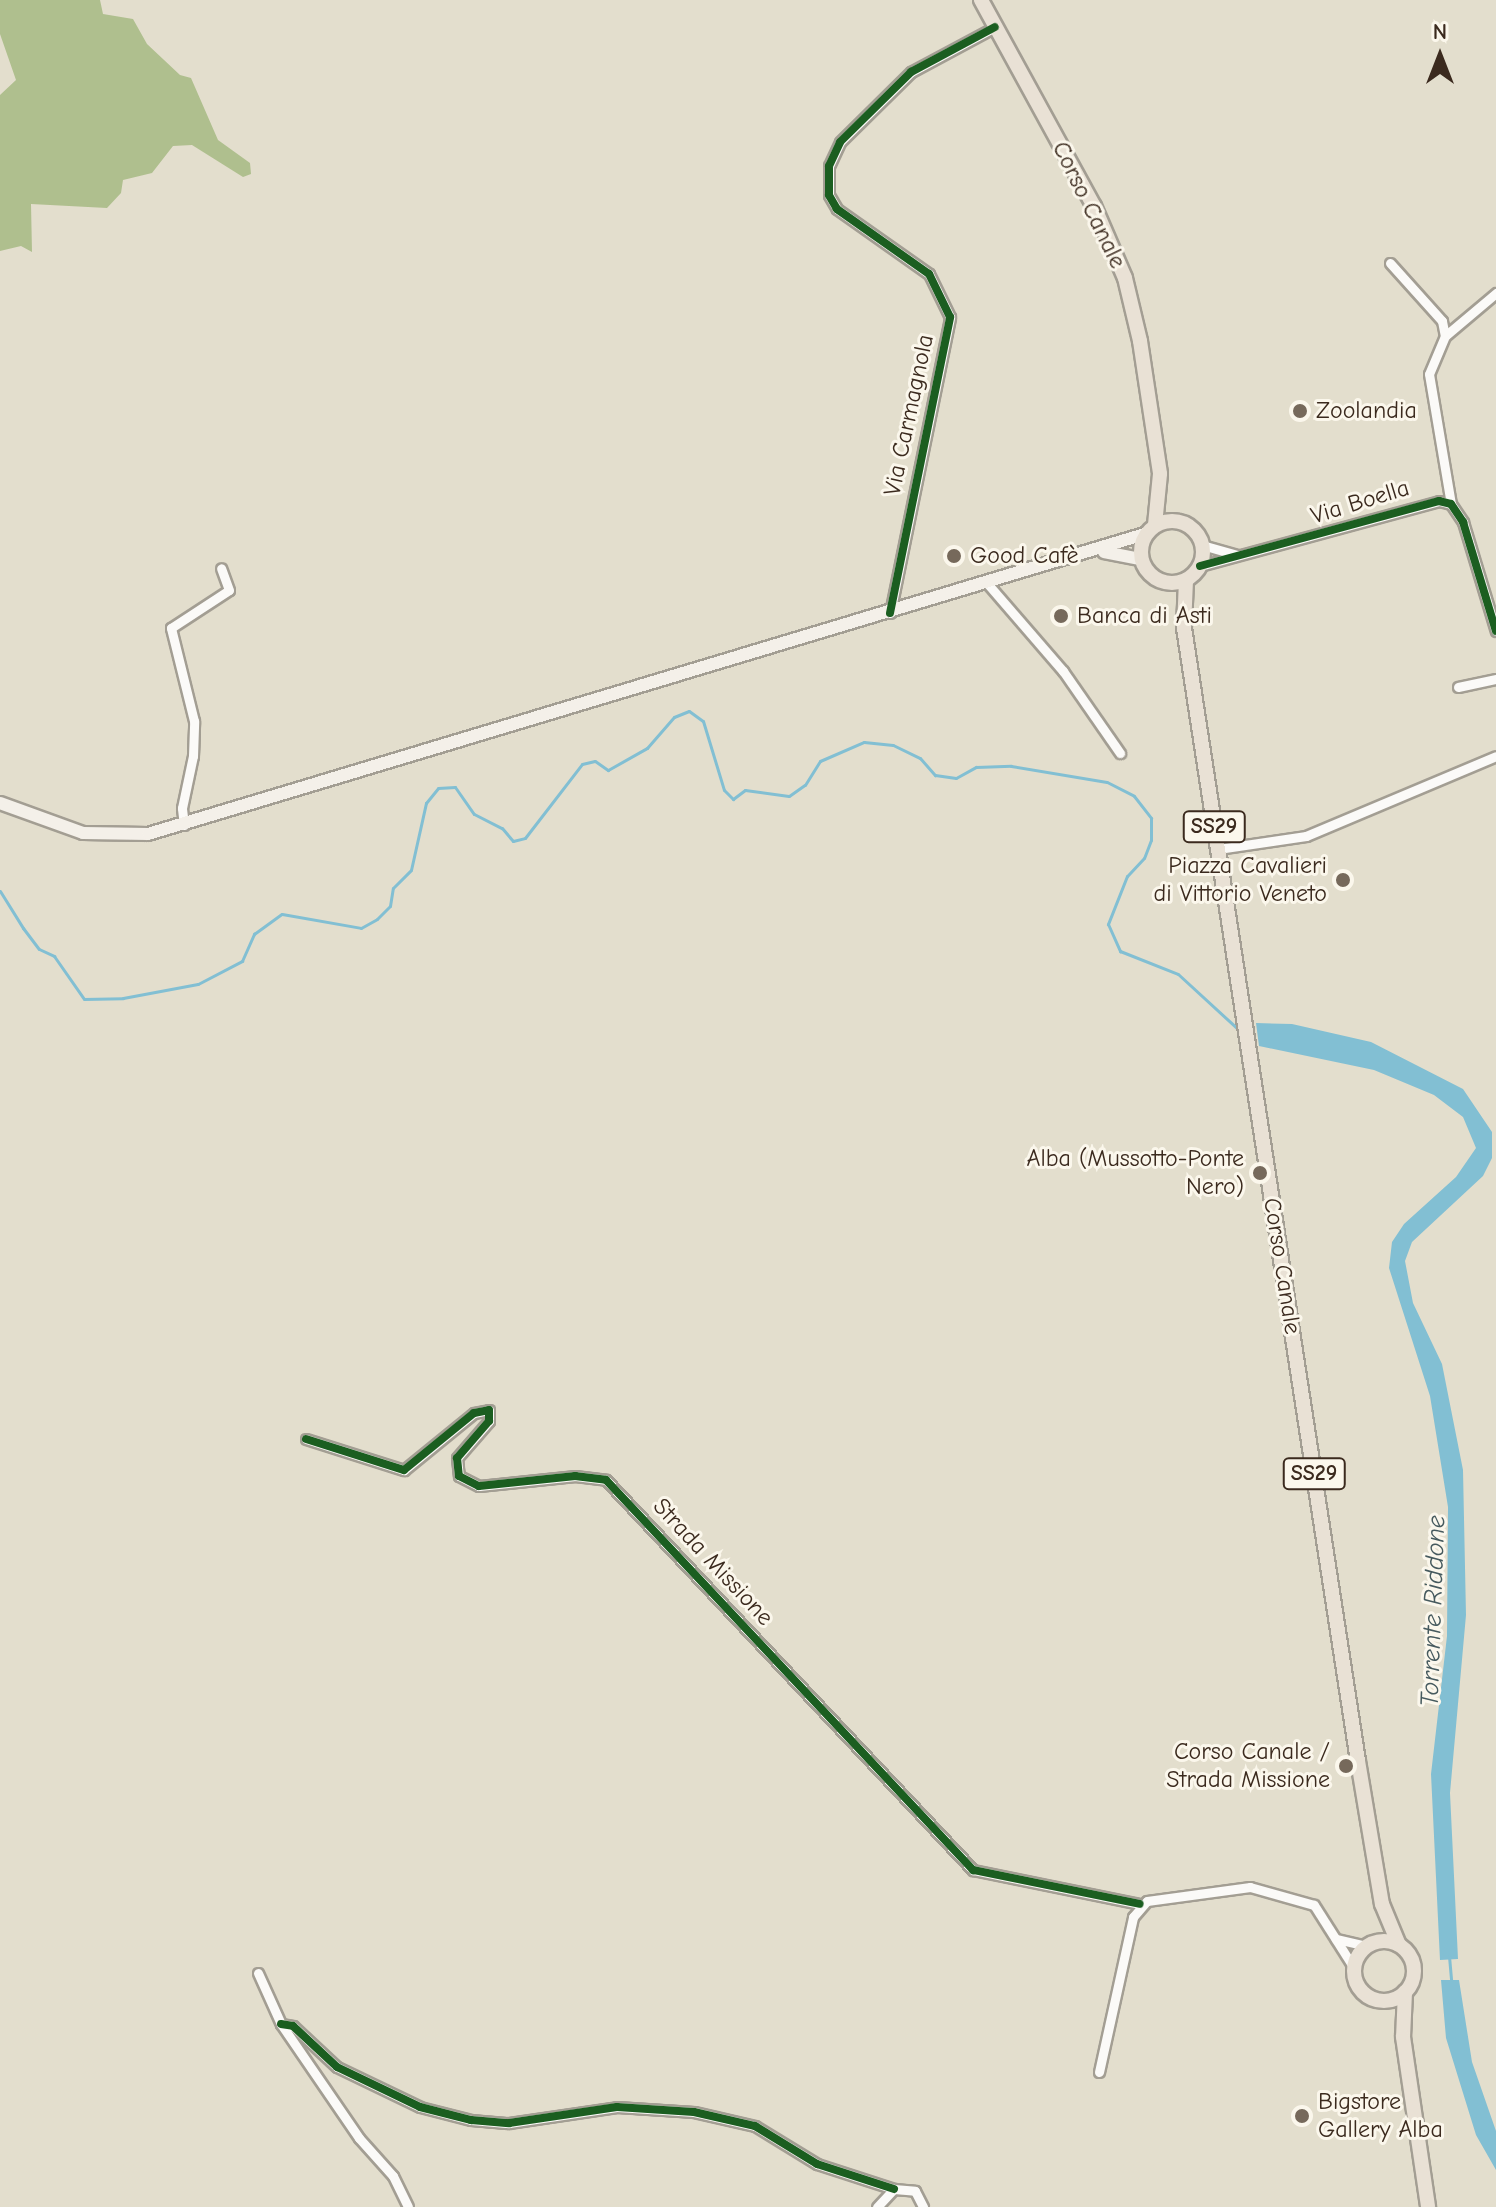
<!DOCTYPE html>
<meta charset="utf-8">
<style>
body{margin:0}
#map{position:relative;width:1496px;height:2207px;overflow:hidden;background:#e3decd;font-family:"Comic Neue",sans-serif}
div>[style]{position:absolute}
.forest>*{inset:0;background:#afbf8e}
.water>*{inset:0;background:#82bfd3}
.stream>*{height:3px;margin:-1.5px;padding:0 1.5px;transform-origin:1.5px;border-radius:1.5px;background:#82bfd3}
.roads{filter:drop-shadow(2px 0 #a39e93) drop-shadow(-2px 0 #a39e93) drop-shadow(0 2px #a39e93) drop-shadow(0 -2px #a39e93)}
.street>*{height:9px;margin:-4.5px;padding:0 4.5px;transform-origin:4.5px;border-radius:4.5px;background:#fbfaf8}
.secondary>*{height:12px;margin:-6px;padding:0 6px;transform-origin:6px;border-radius:6px;background:#f4f0e9}
.primary>*{height:14px;margin:-7px;padding:0 7px;transform-origin:7px;border-radius:7px;background:#e9e1d5}
.primary>.ring{margin:-7px;padding:0;box-sizing:content-box;background:none;border:14px solid #e9e1d5;border-radius:50%}
.cycleway>*{height:8px;margin:-4px;padding:0 4px;transform-origin:4px;border-radius:4px;background:#1b5e20}
.dots>*{width:22px;height:22px;translate:-50% -50%;box-sizing:border-box;border:4px solid #fbf7ec;border-radius:50%}
span{translate:-50% -50%;white-space:nowrap;text-align:center;line-height:1.15;-webkit-text-stroke:6px #fbf7ec;paint-order:stroke}
.shield-label span{padding:2px 6px;background:#fbf7ec;border:2px solid;border-radius:6px;-webkit-text-stroke-width:0}
.shield-label{font-size:22px;color:#3b2a1e;font-weight:700}
.street-label{font-size:24px;color:#3b2a1e}
.poi-label{font-size:24px;color:#3b2a1e}
.left{translate:0 -50%;text-align:left}
.right{translate:-100% -50%;text-align:right}
.water-label{font-size:26px;color:#465a5e;font-style:italic}
.north{position:absolute;left:1400px;top:16px;width:80px;height:80px;-webkit-text-stroke:6px #fbf7ec;paint-order:stroke;rotate:0deg;font-size:22px;font-weight:700;line-height:32px;text-align:center;color:#3b2a1e}
.north::after{content:'';display:block;margin:auto;width:28px;height:36px;background:#3b2a1e;clip-path:polygon(50% 0,100% 100%,50% 72%,0 100%)}
</style>
<div id="map">
<div class="forest">
<i style="clip-path:polygon(0 0,100px 0,103px 14px,133px 19px,147px 44px,180px 75px,191px 78px,218px 140px,250px 163px,251px 174px,243px 177px,192px 145px,173px 146px,152px 173px,123px 180px,121px 193px,107px 208px,31px 204px,32px 252px,21px 246px,0 251px,0 95px,16px 80px,0 34px)"></i>
</div>
<div class="water">
<i style="clip-path:polygon(1256px 1023px,1292px 1024px,1371px 1042px,1463px 1089px,1492px 1132px,1492px 1158px,1483px 1176px,1412px 1242px,1405px 1261px,1413px 1303px,1442px 1364px,1463px 1470px,1466px 1615px,1450px 1793px,1458px 1959px,1440px 1960px,1431px 1774px,1447px 1636px,1448px 1507px,1430px 1396px,1389px 1268px,1392px 1242px,1404px 1224px,1456px 1177px,1476px 1148px,1463px 1117px,1434px 1095px,1374px 1070px,1259px 1046px)"></i>
<i style="clip-path:polygon(1441px 1980px,1459px 1980px,1472px 2062px,1496px 2131px,1496px 2170px,1476px 2135px,1446px 2038px)"></i>
</div>
<div class="stream">
<i style="left:0;top:891px;width:44px;rotate:58.1deg"></i>
<i style="left:23px;top:928px;width:26px;rotate:53deg"></i>
<i style="left:39px;top:949px;width:17px;rotate:25deg"></i>
<i style="left:54px;top:956px;width:52px;rotate:55.1deg"></i>
<i style="left:84px;top:999px;width:39px;rotate:-1deg"></i>
<i style="left:123px;top:998px;width:76px;rotate:-10.6deg"></i>
<i style="left:198px;top:984px;width:50px;rotate:-27.6deg"></i>
<i style="left:242px;top:961px;width:30px;rotate:-66deg"></i>
<i style="left:254px;top:934px;width:34px;rotate:-36deg"></i>
<i style="left:282px;top:914px;width:80px;rotate:10deg"></i>
<i style="left:361px;top:928px;width:18px;rotate:-29deg"></i>
<i style="left:377px;top:919px;width:18px;rotate:-45deg"></i>
<i style="left:390px;top:906px;width:18px;rotate:-81deg"></i>
<i style="left:393px;top:888px;width:25px;rotate:-45deg"></i>
<i style="left:411px;top:870px;width:69px;rotate:-77.4deg"></i>
<i style="left:426px;top:803px;width:19px;rotate:-51deg"></i>
<i style="left:438px;top:788px;width:17px;rotate:-3deg"></i>
<i style="left:455px;top:787px;width:33px;rotate:55deg"></i>
<i style="left:474px;top:814px;width:31px;rotate:27deg"></i>
<i style="left:502px;top:828px;width:17px;rotate:50deg"></i>
<i style="left:513px;top:841px;width:12px;rotate:-14deg"></i>
<i style="left:525px;top:838px;width:93px;rotate:-52.4deg"></i>
<i style="left:582px;top:764px;width:13px;rotate:-13deg"></i>
<i style="left:595px;top:761px;width:16px;rotate:35deg"></i>
<i style="left:608px;top:770px;width:45px;rotate:-29.4deg"></i>
<i style="left:647px;top:748px;width:41px;rotate:-48.9deg"></i>
<i style="left:674px;top:717px;width:16px;rotate:-22deg"></i>
<i style="left:689px;top:711px;width:17px;rotate:36deg"></i>
<i style="left:703px;top:721px;width:72px;rotate:73.1deg"></i>
<i style="left:724px;top:790px;width:13px;rotate:45deg"></i>
<i style="left:733px;top:799px;width:15px;rotate:-37deg"></i>
<i style="left:745px;top:790px;width:44px;rotate:7.8deg"></i>
<i style="left:789px;top:796px;width:19px;rotate:-35deg"></i>
<i style="left:805px;top:785px;width:28px;rotate:-58deg"></i>
<i style="left:820px;top:761px;width:48px;rotate:-23.4deg"></i>
<i style="left:864px;top:742px;width:29px;rotate:6deg"></i>
<i style="left:893px;top:745px;width:30px;rotate:26deg"></i>
<i style="left:920px;top:758px;width:23px;rotate:49deg"></i>
<i style="left:935px;top:775px;width:21px;rotate:8deg"></i>
<i style="left:956px;top:778px;width:23px;rotate:-29deg"></i>
<i style="left:976px;top:767px;width:35px;rotate:-2deg"></i>
<i style="left:1011px;top:766px;width:97px;rotate:9.5deg"></i>
<i style="left:1107px;top:782px;width:30px;rotate:27deg"></i>
<i style="left:1134px;top:796px;width:28px;rotate:52deg"></i>
<i style="left:1151px;top:818px;width:22px;rotate:90deg"></i>
<i style="left:1151px;top:840px;width:19px;rotate:111deg"></i>
<i style="left:1144px;top:858px;width:25px;rotate:133deg"></i>
<i style="left:1127px;top:876px;width:52px;rotate:111.6deg"></i>
<i style="left:1108px;top:924px;width:30px;rotate:66deg"></i>
<i style="left:1120px;top:951px;width:62px;rotate:21.6deg"></i>
<i style="left:1178px;top:974px;width:86px;rotate:42.6deg"></i>
<i style="left:1449px;top:1956px;width:24px;rotate:85deg"></i>
</div>
<div class="roads">
<div class="street">
<i style="left:1390px;top:263px;width:78px;rotate:48.1deg"></i>
<i style="left:1442px;top:321px;width:15px;rotate:79deg"></i>
<i style="left:1445px;top:336px;width:41px;rotate:112.8deg"></i>
<i style="left:1429px;top:374px;width:132px;rotate:80.4deg"></i>
<i style="left:1445px;top:336px;width:67px;rotate:-40.1deg"></i>
<i style="left:1202px;top:545px;width:36px;rotate:16deg"></i>
<i style="left:1200px;top:566px;width:248px;rotate:-15.2deg"></i>
<i style="left:1439px;top:501px;width:12px;rotate:14deg"></i>
<i style="left:1451px;top:504px;width:22px;rotate:56deg"></i>
<i style="left:1463px;top:522px;width:114px;rotate:73.2deg"></i>
<i style="left:987px;top:583px;width:116px;rotate:49.2deg"></i>
<i style="left:1063px;top:671px;width:100px;rotate:55.2deg"></i>
<i style="left:890px;top:613px;width:302px;rotate:-78.5deg"></i>
<i style="left:950px;top:317px;width:48px;rotate:-116deg"></i>
<i style="left:929px;top:274px;width:113px;rotate:-144.8deg"></i>
<i style="left:837px;top:209px;width:16px;rotate:-120deg"></i>
<i style="left:829px;top:195px;width:29px;rotate:-90deg"></i>
<i style="left:829px;top:166px;width:26px;rotate:-65deg"></i>
<i style="left:840px;top:142px;width:100px;rotate:-44.6deg"></i>
<i style="left:911px;top:72px;width:95px;rotate:-28.2deg"></i>
<i style="left:1458px;top:687px;width:39px;rotate:-12deg"></i>
<i style="left:184px;top:825px;width:17px;rotate:-97deg"></i>
<i style="left:182px;top:808px;width:53px;rotate:-78.1deg"></i>
<i style="left:193px;top:756px;width:35px;rotate:-88deg"></i>
<i style="left:194px;top:721px;width:96px;rotate:-103.9deg"></i>
<i style="left:171px;top:628px;width:69px;rotate:-33.2deg"></i>
<i style="left:229px;top:590px;width:23px;rotate:-110deg"></i>
<i style="left:1218px;top:849px;width:89px;rotate:-8.4deg"></i>
<i style="left:1306px;top:836px;width:206px;rotate:-22.8deg"></i>
<i style="left:306px;top:1439px;width:103px;rotate:17.6deg"></i>
<i style="left:404px;top:1470px;width:90px;rotate:-39.2deg"></i>
<i style="left:474px;top:1413px;width:15px;rotate:-11deg"></i>
<i style="left:489px;top:1410px;width:11px;rotate:90deg"></i>
<i style="left:489px;top:1421px;width:49px;rotate:130.9deg"></i>
<i style="left:457px;top:1458px;width:18px;rotate:84deg"></i>
<i style="left:459px;top:1476px;width:22px;rotate:27deg"></i>
<i style="left:479px;top:1486px;width:97px;rotate:-5.9deg"></i>
<i style="left:575px;top:1476px;width:31px;rotate:7deg"></i>
<i style="left:606px;top:1480px;width:536px;rotate:46.74deg"></i>
<i style="left:973px;top:1870px;width:170px;rotate:11.5deg"></i>
<i style="left:1336px;top:1939px;width:32px;rotate:13deg"></i>
<i style="left:258px;top:1973px;width:56px;rotate:65.7deg"></i>
<i style="left:281px;top:2024px;width:138px;rotate:55.6deg"></i>
<i style="left:359px;top:2138px;width:51px;rotate:48.2deg"></i>
<i style="left:393px;top:2176px;width:34px;rotate:64deg"></i>
<i style="left:281px;top:2024px;width:12px;rotate:9deg"></i>
<i style="left:293px;top:2026px;width:60px;rotate:43deg"></i>
<i style="left:337px;top:2067px;width:92px;rotate:25.7deg"></i>
<i style="left:420px;top:2107px;width:53px;rotate:14.3deg"></i>
<i style="left:471px;top:2120px;width:38px;rotate:5deg"></i>
<i style="left:509px;top:2123px;width:109px;rotate:-8.4deg"></i>
<i style="left:617px;top:2107px;width:77px;rotate:3.7deg"></i>
<i style="left:694px;top:2112px;width:63px;rotate:12.9deg"></i>
<i style="left:755px;top:2126px;width:73px;rotate:31.5deg"></i>
<i style="left:817px;top:2164px;width:81px;rotate:18deg"></i>
<i style="left:1099px;top:2072px;width:159px;rotate:-77.6deg"></i>
<i style="left:1133px;top:1917px;width:21px;rotate:-49deg"></i>
<i style="left:1147px;top:1901px;width:104px;rotate:-7.7deg"></i>
<i style="left:1250px;top:1887px;width:66px;rotate:15.7deg"></i>
<i style="left:1314px;top:1905px;width:75px;rotate:57.6deg"></i>
<i style="left:877px;top:2207px;width:25px;rotate:-47deg"></i>
<i style="left:894px;top:2189px;width:21px;rotate:5deg"></i>
<i style="left:915px;top:2191px;width:18px;rotate:63deg"></i>
</div>
<div class="secondary">
<i style="left:1104px;top:552px;width:38px;rotate:11deg"></i>
<i style="left:0;top:803px;width:88px;rotate:19.9deg"></i>
<i style="left:83px;top:833px;width:65px;rotate:0.9deg"></i>
<i style="left:148px;top:834px;width:1041px;rotate:-16.75deg"></i>
</div>
<div class="primary">
<i style="left:981px;top:0;width:235px;rotate:61.3deg"></i>
<i style="left:1094px;top:206px;width:78px;rotate:66.7deg"></i>
<i style="left:1125px;top:278px;width:65px;rotate:76.6deg"></i>
<i style="left:1140px;top:341px;width:134px;rotate:81.4deg"></i>
<i style="left:1160px;top:474px;width:51px;rotate:95.6deg"></i>
<i class="ring" style="left:1141px;top:521px;width:48px;height:48px"></i>
<i style="left:1186px;top:580px;width:48px;rotate:92.4deg"></i>
<i style="left:1184px;top:628px;width:1146px;rotate:81.27deg"></i>
<i style="left:1358px;top:1761px;width:145px;rotate:80.5deg"></i>
<i style="left:1382px;top:1904px;width:44px;rotate:67.5deg"></i>
<i class="ring" style="left:1354px;top:1941px;width:46px;height:46px"></i>
<i style="left:1405px;top:1992px;width:45px;rotate:92.5deg"></i>
<i style="left:1403px;top:2037px;width:172px;rotate:81.6deg"></i>
</div>
</div>
<div class="cycleway">
<i style="left:1200px;top:566px;width:248px;rotate:-15.2deg"></i>
<i style="left:1439px;top:501px;width:12px;rotate:14deg"></i>
<i style="left:1451px;top:504px;width:22px;rotate:56deg"></i>
<i style="left:1463px;top:522px;width:114px;rotate:73.2deg"></i>
<i style="left:890px;top:613px;width:302px;rotate:-78.5deg"></i>
<i style="left:950px;top:317px;width:48px;rotate:-116deg"></i>
<i style="left:929px;top:274px;width:113px;rotate:-144.8deg"></i>
<i style="left:837px;top:209px;width:16px;rotate:-120deg"></i>
<i style="left:829px;top:195px;width:29px;rotate:-90deg"></i>
<i style="left:829px;top:166px;width:26px;rotate:-65deg"></i>
<i style="left:840px;top:142px;width:100px;rotate:-44.6deg"></i>
<i style="left:911px;top:72px;width:95px;rotate:-28.2deg"></i>
<i style="left:306px;top:1439px;width:103px;rotate:17.6deg"></i>
<i style="left:404px;top:1470px;width:90px;rotate:-39.2deg"></i>
<i style="left:474px;top:1413px;width:15px;rotate:-11deg"></i>
<i style="left:489px;top:1410px;width:11px;rotate:90deg"></i>
<i style="left:489px;top:1421px;width:49px;rotate:130.9deg"></i>
<i style="left:457px;top:1458px;width:18px;rotate:84deg"></i>
<i style="left:459px;top:1476px;width:22px;rotate:27deg"></i>
<i style="left:479px;top:1486px;width:97px;rotate:-5.9deg"></i>
<i style="left:575px;top:1476px;width:31px;rotate:7deg"></i>
<i style="left:606px;top:1480px;width:536px;rotate:46.74deg"></i>
<i style="left:973px;top:1870px;width:170px;rotate:11.5deg"></i>
<i style="left:281px;top:2024px;width:12px;rotate:9deg"></i>
<i style="left:293px;top:2026px;width:60px;rotate:43deg"></i>
<i style="left:337px;top:2067px;width:92px;rotate:25.7deg"></i>
<i style="left:420px;top:2107px;width:53px;rotate:14.3deg"></i>
<i style="left:471px;top:2120px;width:38px;rotate:5deg"></i>
<i style="left:509px;top:2123px;width:109px;rotate:-8.4deg"></i>
<i style="left:617px;top:2107px;width:77px;rotate:3.7deg"></i>
<i style="left:694px;top:2112px;width:63px;rotate:12.9deg"></i>
<i style="left:755px;top:2126px;width:73px;rotate:31.5deg"></i>
<i style="left:817px;top:2164px;width:81px;rotate:18deg"></i>
</div>
<div class="dots">
<i style="left:1300px;top:411px;background:#76695b"></i>
<i style="left:954px;top:556px;background:#76695b"></i>
<i style="left:1061px;top:616px;background:#76695b"></i>
<i style="left:1343px;top:880px;background:#76695b"></i>
<i style="left:1260px;top:1173px;background:#76695b"></i>
<i style="left:1346px;top:1766px;background:#76695b"></i>
<i style="left:1302px;top:2116px;background:#76695b"></i>
</div>
<div class="shield-label">
<span style="left:1214px;top:827px">SS29</span>
<span style="left:1314px;top:1474px">SS29</span>
</div>
<div class="street-label">
<span style="left:1089px;top:205px;rotate:64deg">Corso Canale</span>
<span style="left:909px;top:415px;rotate:-78deg">Via Carmagnola</span>
<span style="left:1360px;top:502px;rotate:-17deg">Via Boella</span>
<span style="left:1282px;top:1266px;rotate:81deg">Corso Canale</span>
<span style="left:713px;top:1562px;rotate:47deg">Strada Missione</span>
</div>
<div class="poi-label">
<span class="left" style="left:1316px;top:411px">Zoolandia</span>
<span class="left" style="left:970px;top:556px">Good Cafè</span>
<span class="left" style="left:1077px;top:616px">Banca di Asti</span>
<span class="right" style="left:1327px;top:880px">Piazza Cavalieri<br>di Vittorio Veneto</span>
<span class="right" style="left:1244px;top:1173px">Alba (Mussotto-Ponte<br>Nero)</span>
<span class="right" style="left:1330px;top:1766px">Corso Canale /<br>Strada Missione</span>
<span class="left" style="left:1318px;top:2116px">Bigstore<br>Gallery Alba</span>
</div>
<div class="water-label">
<span style="left:1434px;top:1611px;rotate:-88deg">Torrente Riddone</span>
</div>
<div class="north">N</div>
</div>
